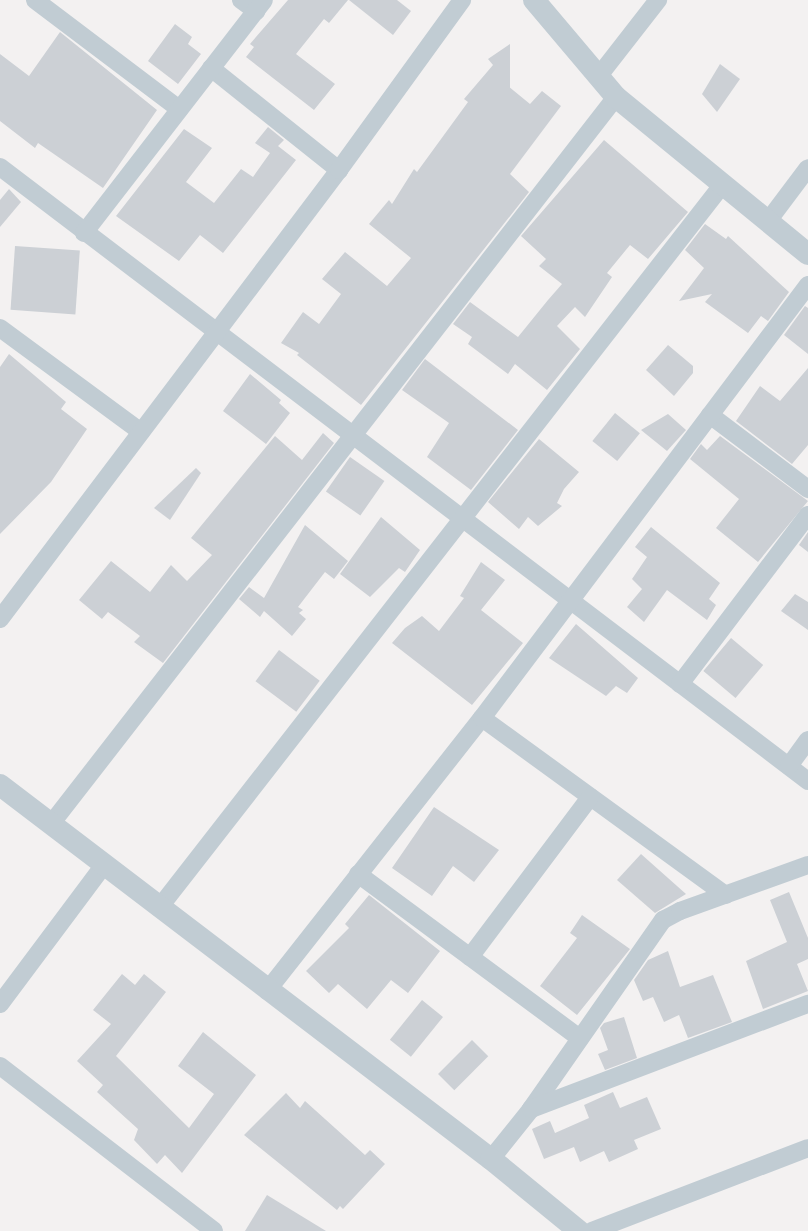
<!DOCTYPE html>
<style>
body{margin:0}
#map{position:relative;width:808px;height:1231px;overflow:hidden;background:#f3f1f1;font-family:Figtree,sans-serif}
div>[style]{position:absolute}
.building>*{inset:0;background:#ccd0d5;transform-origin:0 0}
.minor>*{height:18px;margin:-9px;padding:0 9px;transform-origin:9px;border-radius:9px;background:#c1ccd3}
.tertiary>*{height:22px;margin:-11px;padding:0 11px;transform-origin:11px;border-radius:11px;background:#c1ccd3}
span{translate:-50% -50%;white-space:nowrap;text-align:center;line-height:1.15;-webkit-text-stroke:3px #fff;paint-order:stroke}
</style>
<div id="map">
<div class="building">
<i style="clip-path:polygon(288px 0,348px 0,329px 23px,324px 19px,296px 54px,335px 84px,314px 110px,246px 57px,254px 47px,250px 44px)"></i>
<i style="clip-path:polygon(349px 0,397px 0,411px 11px,393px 35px)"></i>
<i style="clip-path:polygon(175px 24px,192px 37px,188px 44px,201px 54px,178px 84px,148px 61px)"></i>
<i style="clip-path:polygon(60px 32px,157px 110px,103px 188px,38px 143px,35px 148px,0 121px,0 54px,29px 76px)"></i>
<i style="clip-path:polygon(510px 44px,510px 88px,503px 82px,530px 104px,542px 91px,561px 106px,510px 174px,529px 192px,361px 405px,297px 355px,299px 353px,281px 343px,303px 312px,319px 324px,341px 294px,322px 279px,345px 252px,387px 286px,411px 258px,369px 224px,389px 200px,392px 204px,414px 169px,417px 172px,468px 102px,464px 99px,493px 65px,488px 59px)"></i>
<i style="clip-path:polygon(720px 64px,740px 79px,717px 112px,702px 94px)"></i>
<i style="clip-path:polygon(268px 127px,284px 140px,278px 146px,296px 160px,223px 253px,200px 235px,179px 261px,116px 216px,184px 129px,212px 148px,186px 182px,214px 203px,241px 169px,253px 177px,270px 153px,255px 143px)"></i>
<i style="clip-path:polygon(604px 140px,688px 212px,648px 259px,630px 245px,607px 273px,612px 277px,585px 317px,575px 307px,557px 326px,580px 349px,547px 390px,515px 364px,508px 374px,468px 344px,472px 337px,453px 324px,470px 302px,518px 337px,548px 300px,562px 284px,539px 266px,546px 259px,521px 236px)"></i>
<i style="clip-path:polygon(9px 189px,21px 202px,0 227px,0 200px)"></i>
<i style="clip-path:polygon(705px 224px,726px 239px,728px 236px,789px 292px,768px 321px,761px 316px,748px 333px,705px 302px,712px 294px,679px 301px,704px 268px,685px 250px)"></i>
<i style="left:15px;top:246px;width:65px;height:64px;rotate:4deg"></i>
<i style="clip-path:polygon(805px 306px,808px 308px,808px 354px,784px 335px)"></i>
<i style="clip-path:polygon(668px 345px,693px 366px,693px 373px,674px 396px,646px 370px)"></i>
<i style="clip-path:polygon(9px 354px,66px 402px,61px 409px,87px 429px,51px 482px,0 534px,0 367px)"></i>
<i style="clip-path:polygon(425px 359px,518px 430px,471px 490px,427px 457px,449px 423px,402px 390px)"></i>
<i style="clip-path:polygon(808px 368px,808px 445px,792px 464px,736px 421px,760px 386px,780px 401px)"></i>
<i style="clip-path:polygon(250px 374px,281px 400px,279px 403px,290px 413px,266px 444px,223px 411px)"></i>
<i style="left:615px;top:413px;width:32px;height:36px;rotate:39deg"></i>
<i style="clip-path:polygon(668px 414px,686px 430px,667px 451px,641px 430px)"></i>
<i style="clip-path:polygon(323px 433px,334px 443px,163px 663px,134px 642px,140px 636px,108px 612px,102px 619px,79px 600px,111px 561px,150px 592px,171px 565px,187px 581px,212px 555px,191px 538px,275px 436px,302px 460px)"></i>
<i style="clip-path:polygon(720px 436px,808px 501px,758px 562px,716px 528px,739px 499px,690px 459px,701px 444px,707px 450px)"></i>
<i style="clip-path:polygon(539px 439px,579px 472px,564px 489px,557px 503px,562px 506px,538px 526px,528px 517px,519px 529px,488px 502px)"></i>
<i style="left:350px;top:457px;width:42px;height:42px;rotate:35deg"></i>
<i style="clip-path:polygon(196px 468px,201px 473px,170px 520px,154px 508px)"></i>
<i style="clip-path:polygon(381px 517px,420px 550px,405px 572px,399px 568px,370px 597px,340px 574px)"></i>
<i style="clip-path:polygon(305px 525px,348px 561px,334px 579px,325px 572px,298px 607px,303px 610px,299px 613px,306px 619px,292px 636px,264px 611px,260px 617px,239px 599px,249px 587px,264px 598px)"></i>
<i style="clip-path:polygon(651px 527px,720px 583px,709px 599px,716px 605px,707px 620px,667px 590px,644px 622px,627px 607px,642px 589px,632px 579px,647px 557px,635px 547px)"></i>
<i style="clip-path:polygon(808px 532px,808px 552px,799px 545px)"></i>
<i style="clip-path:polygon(481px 562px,505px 580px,481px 610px,523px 643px,472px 705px,392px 643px,405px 628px,422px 616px,439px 631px,464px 598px,460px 596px)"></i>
<i style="clip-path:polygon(795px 594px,808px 602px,808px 630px,781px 611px)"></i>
<i style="clip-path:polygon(576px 624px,638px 678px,627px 693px,616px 686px,606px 696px,549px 658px)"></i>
<i style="left:731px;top:638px;width:42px;height:43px;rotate:40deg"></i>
<i style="left:279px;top:650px;width:51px;height:39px;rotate:37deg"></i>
<i style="clip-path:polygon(434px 807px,499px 850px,474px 882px,453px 866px,432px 896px,392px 868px)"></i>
<i style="clip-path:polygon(641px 854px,686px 894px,655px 913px,617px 880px)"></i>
<i style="clip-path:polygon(789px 892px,808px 938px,808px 959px,797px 964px,808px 991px,763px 1009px,746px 961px,787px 942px,770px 900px)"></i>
<i style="clip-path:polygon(369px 895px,440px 951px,408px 993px,391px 980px,367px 1009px,338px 984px,329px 993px,306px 971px,349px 928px,345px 924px)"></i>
<i style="clip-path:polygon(582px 915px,630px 949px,577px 1015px,540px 986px,577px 938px,570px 933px)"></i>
<i style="clip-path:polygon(668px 951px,680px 987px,713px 975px,732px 1022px,688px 1038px,679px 1015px,664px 1022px,653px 997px,643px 1001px,634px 980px,648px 960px)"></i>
<i style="clip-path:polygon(122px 974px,135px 985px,144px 974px,166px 992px,116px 1056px,189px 1128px,214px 1094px,178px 1066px,203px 1032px,256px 1075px,182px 1173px,165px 1155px,157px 1164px,134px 1140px,138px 1129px,97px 1092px,103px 1085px,77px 1061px,111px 1024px,93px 1010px)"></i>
<i style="left:422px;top:1000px;width:27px;height:51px;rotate:39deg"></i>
<i style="clip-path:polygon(624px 1017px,637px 1058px,605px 1070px,598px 1054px,608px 1050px,600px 1028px,604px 1023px)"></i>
<i style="left:472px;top:1040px;width:23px;height:48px;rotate:45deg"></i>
<i style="clip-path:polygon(613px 1092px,620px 1108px,647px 1097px,661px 1129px,634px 1140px,638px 1149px,609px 1162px,604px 1151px,580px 1162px,574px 1147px,544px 1159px,532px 1129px,550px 1121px,555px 1133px,589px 1118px,584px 1105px)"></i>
<i style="clip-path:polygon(286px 1093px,300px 1108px,305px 1101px,365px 1155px,370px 1150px,385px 1164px,343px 1209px,340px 1206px,337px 1210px,244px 1135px)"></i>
<i style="clip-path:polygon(267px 1195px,326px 1231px,245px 1231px)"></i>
</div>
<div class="minor">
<i style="left:35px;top:0;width:181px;rotate:37.1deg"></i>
<i style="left:241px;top:0;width:19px;rotate:36deg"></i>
<i style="left:211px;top:68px;width:164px;rotate:38.6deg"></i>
<i style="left:598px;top:77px;width:98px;rotate:-52.1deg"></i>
<i style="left:0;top:167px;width:1015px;rotate:37.23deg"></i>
<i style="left:768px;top:221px;width:66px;rotate:-53deg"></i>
<i style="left:84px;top:233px;width:294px;rotate:-52.3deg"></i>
<i style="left:0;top:328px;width:175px;rotate:36.4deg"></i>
<i style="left:710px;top:415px;width:123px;rotate:37.1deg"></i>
<i style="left:0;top:619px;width:563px;rotate:-52.95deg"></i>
<i style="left:339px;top:170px;width:210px;rotate:-54.1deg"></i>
<i style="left:680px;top:684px;width:212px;rotate:-52.9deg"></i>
<i style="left:482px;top:718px;width:301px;rotate:36deg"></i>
<i style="left:789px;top:766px;width:32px;rotate:-54deg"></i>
<i style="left:51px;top:824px;width:921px;rotate:-52.15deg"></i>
<i style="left:358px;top:874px;width:276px;rotate:36.5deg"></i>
<i style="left:159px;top:908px;width:918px;rotate:-52.08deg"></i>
<i style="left:470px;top:957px;width:200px;rotate:-53.1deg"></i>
<i style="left:267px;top:991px;width:347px;rotate:-51.8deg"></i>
<i style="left:482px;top:718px;width:542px;rotate:-53.02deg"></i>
<i style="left:0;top:1004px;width:174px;rotate:-53.2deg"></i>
<i style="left:0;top:1066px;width:270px;rotate:37.6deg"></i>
<i style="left:531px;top:1109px;width:231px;rotate:-55.1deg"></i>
<i style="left:663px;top:920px;width:19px;rotate:-28deg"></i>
<i style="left:680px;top:911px;width:136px;rotate:-19.8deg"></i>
<i style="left:491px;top:1159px;width:64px;rotate:-51.3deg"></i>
<i style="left:531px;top:1109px;width:296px;rotate:-20.8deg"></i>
<i style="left:592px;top:1231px;width:231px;rotate:-21deg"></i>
</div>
<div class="tertiary">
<i style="left:534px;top:0;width:127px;rotate:49.8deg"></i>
<i style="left:616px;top:97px;width:248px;rotate:39.3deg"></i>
<i style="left:0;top:785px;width:617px;rotate:37.3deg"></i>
<i style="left:491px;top:1159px;width:114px;rotate:39.3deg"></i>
</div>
</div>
